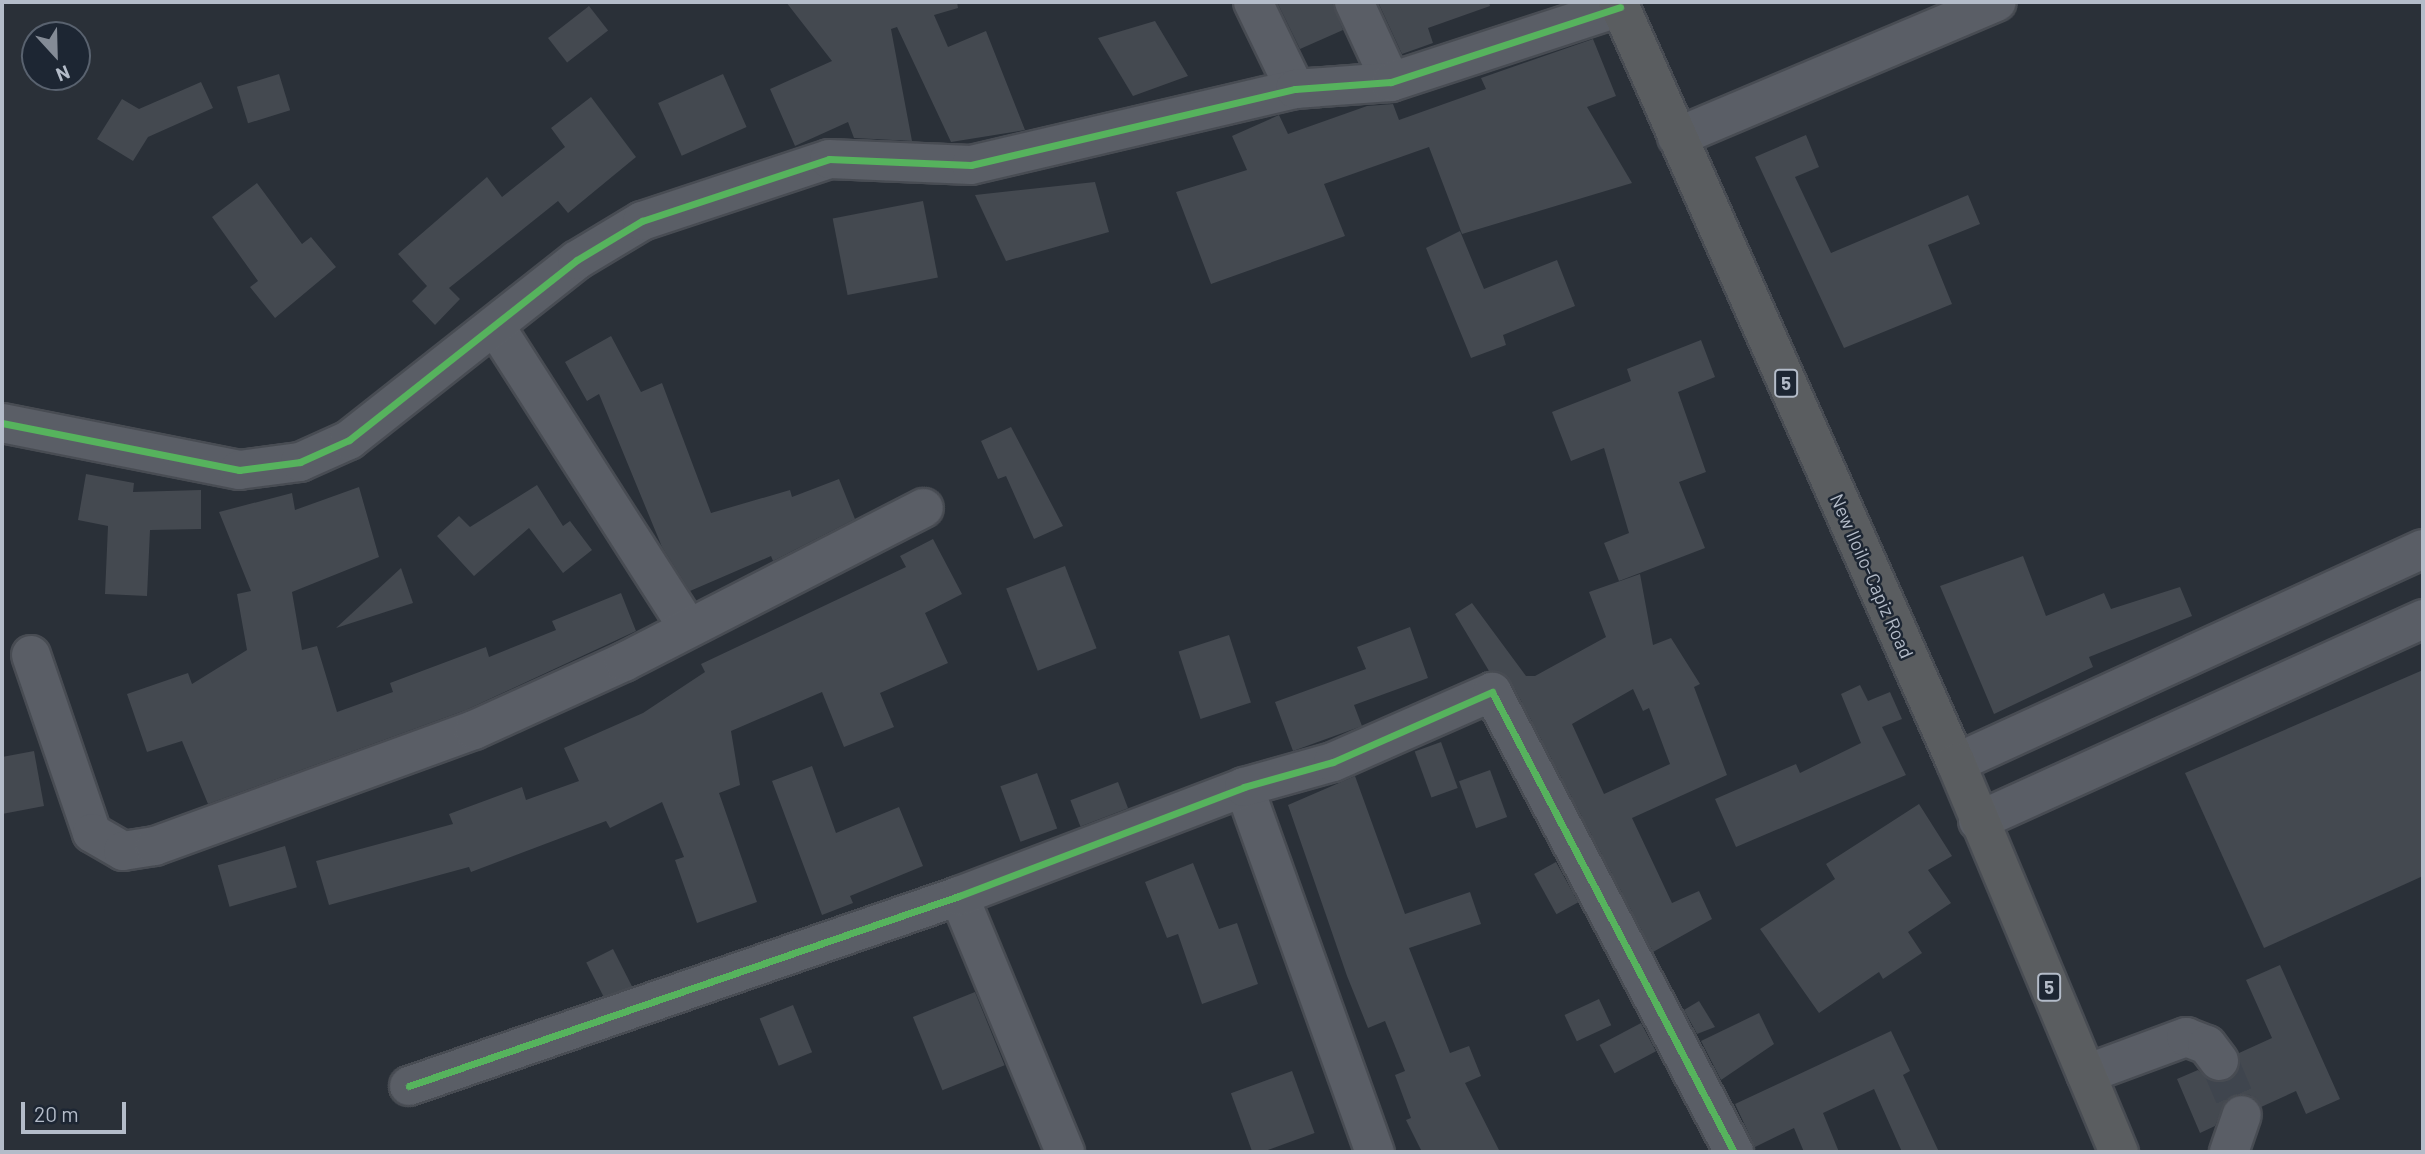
<!DOCTYPE html>
<style>
body{margin:0}
#map{position:relative;width:2425px;height:1154px;overflow:hidden;background:#2a3038;font-family:Barlow,sans-serif}
div>[style]{position:absolute}
.building>*{inset:0;background:#444950;transform-origin:0 0}
.minor-tunnel>*{height:38px;margin-top:-19px;transform-origin:0;background:repeating-linear-gradient(90deg,#3f454e 0 38px,transparent 0 57px)}
.roads{filter:drop-shadow(2px 0 #484c53) drop-shadow(-2px 0 #484c53) drop-shadow(0 2px #484c53) drop-shadow(0 -2px #484c53)}
.minor>*{height:38px;margin:-19px;padding:0 19px;transform-origin:19px;border-radius:19px;background:#5a5e66}
.highway>*{height:38px;margin:-19px;padding:0 19px;transform-origin:19px;border-radius:19px;background:#5a5d60}
.cycleway>*{height:7px;margin:-3.5px;padding:0 3.5px;transform-origin:3.5px;border-radius:3.5px;background:#56b35d}
span{translate:-50% -50%;white-space:nowrap;text-align:center;line-height:1.15;-webkit-text-stroke:5px #1d2633;paint-order:stroke}
.shield-label span{padding:2px 5px;background:#1d2633;border:2px solid;border-radius:5px;-webkit-text-stroke-width:0}
.shield-label{font-size:18px;color:#b4bcc9;font-weight:700}
.street-label{font-size:19px;color:#b4bcc9}
.frame{position:absolute;inset:0;border:4px solid #b4bcc9;pointer-events:none}
.north{position:absolute;left:21px;top:21px;width:70px;height:70px;box-sizing:border-box;background:#1d2633;border:2px solid #59626f;border-radius:50%;rotate:158deg;font-size:19px;font-weight:700;line-height:28px;text-align:center;color:#b4bcc9}
.north::after{content:'';display:block;margin:auto;width:24px;height:32px;background:#848b96;clip-path:polygon(50% 0,100% 100%,50% 72%,0 100%)}
.scale{position:absolute;left:21px;top:1102px;width:105px;height:32px;box-sizing:border-box;border:4px solid #b4bcc9;border-top:0;padding-left:9px;font-size:21px;line-height:24px;white-space:nowrap;color:#b4bcc9;-webkit-text-stroke:5px #1d2633;paint-order:stroke}
</style>
<div id="map">
<div class="building">
<i style="clip-path:polygon(786px 2px,957px 2px,958px 8px,934px 15px,948px 47px,986px 31px,1025px 130px,951px 142px,897px 27px,891px 29px,912px 141px,854px 138px,848px 122px,795px 146px,770px 89px,832px 61px)"></i>
<i style="clip-path:polygon(1277px 2px,1332px 2px,1343px 30px,1300px 49px)"></i>
<i style="clip-path:polygon(1378px 2px,1489px 2px,1490px 6px,1428px 28px,1433px 43px,1402px 54px)"></i>
<i style="left:589px;top:6px;width:31px;height:52px;rotate:52deg"></i>
<i style="clip-path:polygon(1155px 21px,1188px 76px,1133px 96px,1098px 38px)"></i>
<i style="clip-path:polygon(1593px 39px,1616px 96px,1587px 107px,1632px 183px,1462px 234px,1429px 147px,1324px 184px,1345px 236px,1211px 284px,1176px 192px,1247px 170px,1232px 136px,1279px 115px,1288px 134px,1367px 106px,1393px 104px,1399px 120px,1486px 89px,1481px 78px)"></i>
<i style="left:279px;top:74px;width:38px;height:44px;rotate:73deg"></i>
<i style="left:723px;top:74px;width:58px;height:71px;rotate:66deg"></i>
<i style="clip-path:polygon(201px 82px,213px 108px,148px 137px,133px 161px,97px 139px,122px 99px,139px 109px)"></i>
<i style="clip-path:polygon(591px 97px,636px 157px,568px 213px,558px 201px,449px 288px,460px 299px,435px 325px,412px 301px,427px 286px,398px 254px,487px 177px,502px 197px,565px 147px,551px 128px)"></i>
<i style="clip-path:polygon(1806px 135px,1819px 167px,1795px 177px,1831px 253px,1968px 195px,1980px 224px,1928px 245px,1952px 304px,1844px 348px,1755px 157px)"></i>
<i style="clip-path:polygon(1095px 182px,1109px 232px,1006px 261px,975px 195px)"></i>
<i style="clip-path:polygon(257px 183px,302px 244px,311px 237px,336px 267px,275px 318px,250px 287px,258px 281px,212px 217px)"></i>
<i style="left:923px;top:201px;width:78px;height:92px;rotate:79deg"></i>
<i style="clip-path:polygon(1460px 231px,1484px 289px,1557px 260px,1575px 306px,1503px 335px,1506px 345px,1471px 358px,1426px 248px)"></i>
<i style="clip-path:polygon(611px 336px,641px 392px,662px 383px,711px 513px,790px 490px,792px 497px,839px 479px,855px 519px,773px 561px,771px 556px,690px 591px,662px 547px,599px 394px,587px 401px,565px 362px)"></i>
<i style="clip-path:polygon(1701px 340px,1715px 377px,1678px 392px,1706px 472px,1679px 482px,1705px 548px,1619px 581px,1604px 543px,1629px 533px,1604px 448px,1571px 461px,1552px 412px,1631px 381px,1627px 369px)"></i>
<i style="clip-path:polygon(1011px 427px,1063px 526px,1034px 539px,1006px 476px,998px 479px,981px 441px)"></i>
<i style="clip-path:polygon(86px 474px,134px 483px,133px 492px,201px 490px,201px 529px,150px 530px,147px 596px,105px 594px,108px 526px,78px 520px)"></i>
<i style="clip-path:polygon(537px 485px,563px 526px,570px 521px,592px 550px,563px 573px,529px 528px,474px 576px,437px 536px,459px 516px,470px 527px)"></i>
<i style="clip-path:polygon(359px 487px,379px 557px,292px 592px,302px 650px,317px 646px,337px 712px,393px 692px,390px 683px,486px 647px,489px 657px,556px 630px,552px 621px,621px 593px,636px 631px,466px 710px,208px 804px,182px 741px,147px 752px,127px 694px,188px 673px,192px 684px,247px 650px,237px 594px,251px 591px,219px 512px,292px 493px,295px 510px)"></i>
<i style="clip-path:polygon(933px 539px,962px 594px,925px 613px,948px 663px,880px 693px,894px 727px,844px 747px,822px 692px,731px 731px,740px 785px,719px 793px,757px 902px,697px 923px,675px 860px,684px 857px,662px 802px,610px 828px,606px 821px,471px 872px,469px 867px,329px 905px,316px 861px,453px 824px,449px 814px,522px 787px,526px 800px,579px 781px,564px 748px,643px 713px,705px 672px,701px 664px,906px 567px,900px 556px)"></i>
<i style="clip-path:polygon(2023px 556px,2046px 616px,2104px 593px,2111px 609px,2180px 587px,2192px 616px,2089px 657px,2093px 667px,1994px 714px,1940px 586px)"></i>
<i style="left:1065px;top:566px;width:88px;height:63px;rotate:69deg"></i>
<i style="clip-path:polygon(401px 568px,413px 603px,336px 628px)"></i>
<i style="clip-path:polygon(evenodd,1640px 574px,1653px 645px,1671px 638px,1700px 684px,1694px 687px,1727px 775px,1632px 818px,1672px 903px,1699px 891px,1712px 919px,1653px 952px,1511px 682px,1489px 671px,1455px 614px,1472px 603px,1526px 676px,1535px 676px,1606px 637px,1589px 592px,1640px 574px,1633px 689px,1643px 711px,1649px 708px,1670px 764px,1604px 794px,1572px 724px,1633px 689px)"></i>
<i style="clip-path:polygon(1410px 627px,1428px 678px,1354px 705px,1362px 726px,1293px 751px,1275px 702px,1366px 669px,1357px 647px)"></i>
<i style="left:1229px;top:635px;width:71px;height:53px;rotate:72deg"></i>
<i style="clip-path:polygon(2423px 670px,2423px 876px,2264px 948px,2185px 773px)"></i>
<i style="clip-path:polygon(1860px 685px,1868px 701px,1890px 692px,1902px 719px,1882px 727px,1906px 775px,1736px 847px,1715px 799px,1796px 764px,1800px 773px,1861px 743px,1841px 694px)"></i>
<i style="left:1441px;top:742px;width:49px;height:28px;rotate:70deg"></i>
<i style="clip-path:polygon(34px 751px,44px 806px,2px 814px,2px 757px)"></i>
<i style="clip-path:polygon(812px 766px,836px 833px,899px 807px,923px 866px,850px 896px,853px 903px,822px 915px,772px 781px)"></i>
<i style="left:1490px;top:770px;width:50px;height:33px;rotate:70deg"></i>
<i style="left:1037px;top:773px;width:59px;height:39px;rotate:70deg"></i>
<i style="clip-path:polygon(1355px 776px,1405px 914px,1470px 892px,1481px 924px,1409px 948px,1450px 1053px,1469px 1046px,1481px 1076px,1465px 1083px,1500px 1152px,1422px 1152px,1406px 1120px,1411px 1118px,1395px 1075px,1405px 1071px,1385px 1021px,1368px 1028px,1347px 976px,1288px 805px)"></i>
<i style="left:1118px;top:782px;width:28px;height:51px;rotate:69deg"></i>
<i style="clip-path:polygon(1919px 804px,1952px 856px,1928px 870px,1951px 903px,1908px 932px,1922px 953px,1883px 979px,1879px 972px,1819px 1013px,1760px 929px,1835px 879px,1826px 864px)"></i>
<i style="left:285px;top:846px;width:43px;height:70px;rotate:74deg"></i>
<i style="left:1556px;top:862px;width:46px;height:25px;rotate:61deg"></i>
<i style="clip-path:polygon(1193px 863px,1219px 929px,1237px 923px,1258px 984px,1202px 1004px,1178px 934px,1167px 938px,1145px 882px)"></i>
<i style="left:613px;top:949px;width:42px;height:30px;rotate:63deg"></i>
<i style="clip-path:polygon(2280px 965px,2340px 1099px,2306px 1114px,2296px 1091px,2261px 1107px,2250px 1095px,2237px 1094px,2227px 1099px,2215px 1126px,2200px 1133px,2177px 1079px,2198px 1070px,2211px 1081px,2232px 1079px,2239px 1069px,2239px 1053px,2272px 1038px,2246px 980px)"></i>
<i style="left:975px;top:992px;width:79px;height:67px;rotate:68deg"></i>
<i style="left:1599px;top:999px;width:29px;height:38px;rotate:65deg"></i>
<i style="clip-path:polygon(1699px 1001px,1715px 1027px,1697px 1034px,1684px 1010px)"></i>
<i style="left:793px;top:1005px;width:51px;height:36px;rotate:68deg"></i>
<i style="clip-path:polygon(1759px 1013px,1774px 1044px,1721px 1080px,1701px 1041px)"></i>
<i style="left:1641px;top:1023px;width:32px;height:47px;rotate:62deg"></i>
<i style="clip-path:polygon(1891px 1031px,1910px 1071px,1903px 1075px,1939px 1152px,1902px 1152px,1874px 1089px,1823px 1113px,1839px 1152px,1804px 1152px,1794px 1128px,1755px 1147px,1735px 1104px)"></i>
<i style="left:1292px;top:1071px;width:66px;height:65px;rotate:70deg"></i>
</div>
<div class="minor-tunnel">
<i style="left:2219px;top:1061px;width:59px;rotate:66.9deg"></i>
</div>
<div class="roads">
<div class="minor">
<i style="left:1253px;top:2px;width:97px;rotate:64.2deg"></i>
<i style="left:1354px;top:2px;width:88px;rotate:65.2deg"></i>
<i style="left:1677px;top:137px;width:347px;rotate:-22.9deg"></i>
<i style="left:495px;top:326px;width:355px;rotate:57.4deg"></i>
<i style="left:2px;top:423px;width:242px;rotate:11.2deg"></i>
<i style="left:239px;top:470px;width:62px;rotate:-7.5deg"></i>
<i style="left:300px;top:462px;width:54px;rotate:-24.2deg"></i>
<i style="left:349px;top:440px;width:290px;rotate:-38.3deg"></i>
<i style="left:577px;top:260px;width:76px;rotate:-31deg"></i>
<i style="left:642px;top:221px;width:197px;rotate:-18.3deg"></i>
<i style="left:829px;top:159px;width:142px;rotate:2.4deg"></i>
<i style="left:971px;top:165px;width:333px;rotate:-13.2deg"></i>
<i style="left:1295px;top:89px;width:96px;rotate:-4.2deg"></i>
<i style="left:1391px;top:82px;width:241px;rotate:-18.1deg"></i>
<i style="left:31px;top:655px;width:188px;rotate:71.1deg"></i>
<i style="left:92px;top:833px;width:36px;rotate:30deg"></i>
<i style="left:123px;top:851px;width:32px;rotate:-9deg"></i>
<i style="left:155px;top:846px;width:339px;rotate:-20deg"></i>
<i style="left:474px;top:730px;width:165px;rotate:-24.4deg"></i>
<i style="left:624px;top:662px;width:337px;rotate:-27.2deg"></i>
<i style="left:1956px;top:763px;width:514px;rotate:-24.62deg"></i>
<i style="left:1244px;top:787px;width:388px;rotate:70.3deg"></i>
<i style="left:1978px;top:821px;width:489px;rotate:-24.4deg"></i>
<i style="left:959px;top:896px;width:277px;rotate:67.5deg"></i>
<i style="left:2086px;top:1074px;width:107px;rotate:-20.3deg"></i>
<i style="left:2186px;top:1037px;width:22px;rotate:21deg"></i>
<i style="left:2207px;top:1045px;width:20px;rotate:53deg"></i>
<i style="left:409px;top:1086px;width:582px;rotate:-19.06deg"></i>
<i style="left:959px;top:896px;width:305px;rotate:-20.9deg"></i>
<i style="left:1244px;top:787px;width:92px;rotate:-15.7deg"></i>
<i style="left:1333px;top:762px;width:174px;rotate:-23.8deg"></i>
<i style="left:1492px;top:692px;width:520px;rotate:62.25deg"></i>
<i style="left:2229px;top:1152px;width:39px;rotate:-71deg"></i>
</div>
<div class="highway">
<i style="left:1618px;top:2px;width:833px;rotate:66.05deg"></i>
<i style="left:1956px;top:763px;width:422px;rotate:67.3deg"></i>
</div>
</div>
<div class="cycleway">
<i style="left:2px;top:423px;width:242px;rotate:11.2deg"></i>
<i style="left:239px;top:470px;width:62px;rotate:-7.5deg"></i>
<i style="left:300px;top:462px;width:54px;rotate:-24.2deg"></i>
<i style="left:349px;top:440px;width:290px;rotate:-38.3deg"></i>
<i style="left:577px;top:260px;width:76px;rotate:-31deg"></i>
<i style="left:642px;top:221px;width:197px;rotate:-18.3deg"></i>
<i style="left:829px;top:159px;width:142px;rotate:2.4deg"></i>
<i style="left:971px;top:165px;width:333px;rotate:-13.2deg"></i>
<i style="left:1295px;top:89px;width:96px;rotate:-4.2deg"></i>
<i style="left:1391px;top:82px;width:241px;rotate:-18.1deg"></i>
<i style="left:409px;top:1086px;width:582px;rotate:-19.06deg"></i>
<i style="left:959px;top:896px;width:305px;rotate:-20.9deg"></i>
<i style="left:1244px;top:787px;width:92px;rotate:-15.7deg"></i>
<i style="left:1333px;top:762px;width:174px;rotate:-23.8deg"></i>
<i style="left:1492px;top:692px;width:520px;rotate:62.25deg"></i>
</div>
<div class="shield-label">
<span style="left:1786px;top:383px">5</span>
<span style="left:2049px;top:987px">5</span>
</div>
<div class="street-label">
<span style="left:1872px;top:576px;rotate:66deg">New Iloilo-Capiz Road</span>
</div>
<div class="frame"></div>
<div class="north">N</div>
<div class="scale">20 m</div>
</div>
